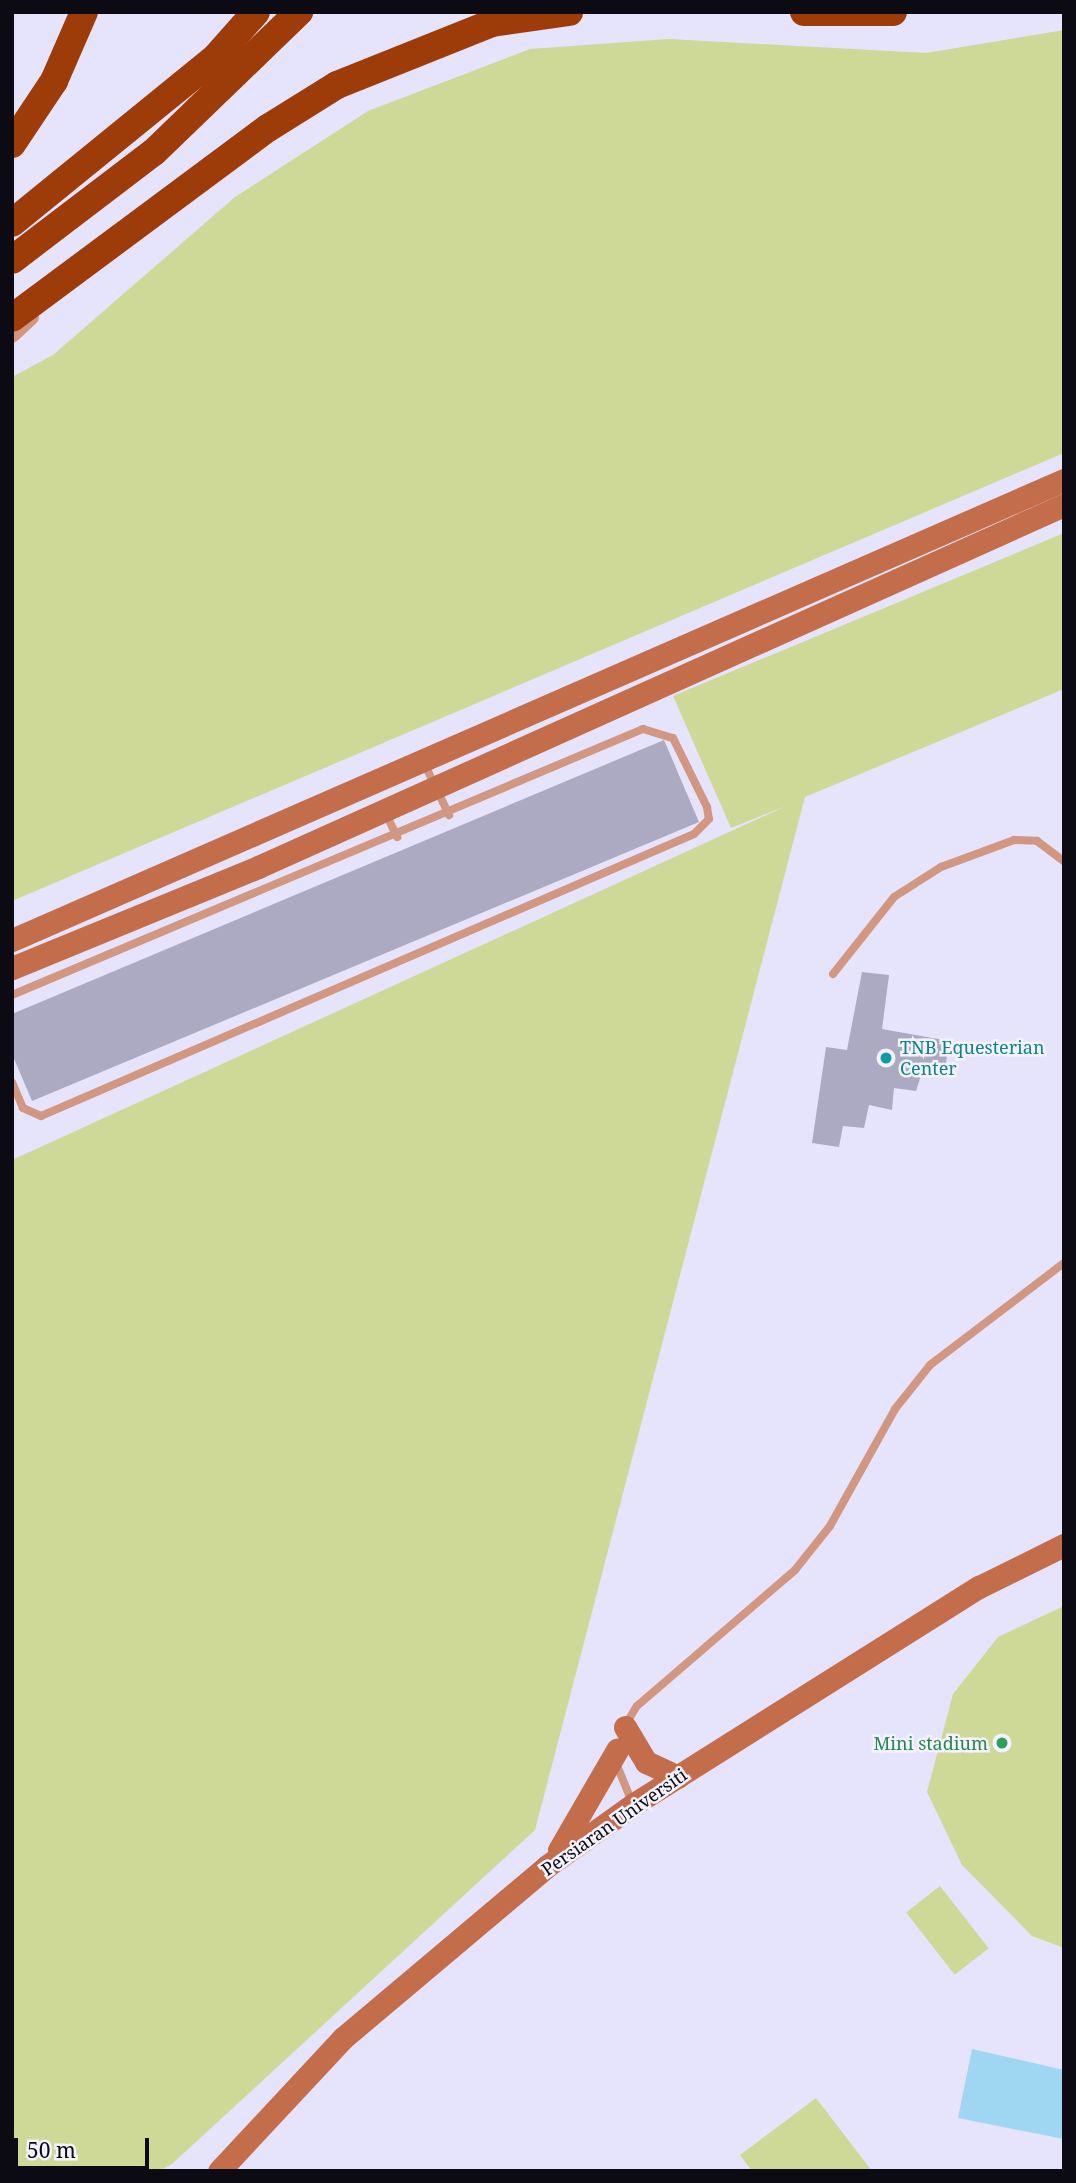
<!DOCTYPE html>
<style>
body{margin:0}
#map{position:relative;width:1076px;height:2183px;overflow:hidden;background:#e6e3fd;font-family:"Noto Serif",serif}
div>[style]{position:absolute}
.green>*{inset:0;background:#ced998;transform-origin:0 0}
.water>*{inset:0;background:#9fd7f3}
.building>*{inset:0;background:#aca9c2}
.lane>*{height:8px;margin:-4px;padding:0 4px;transform-origin:4px;border-radius:4px;background:#d29780}
.street>*{height:16px;margin:-8px;padding:0 8px;transform-origin:8px;border-radius:8px;background:#d29780}
.secondary>*{height:23px;margin:-11.5px;padding:0 11.5px;transform-origin:11.5px;border-radius:11.5px;background:#c36d4b}
.highway>*{height:28px;margin:-14px;padding:0 14px;transform-origin:14px;border-radius:14px;background:#9d3c08}
.dots>*{width:19px;height:19px;translate:-50% -50%;box-sizing:border-box;border:4px solid #f4f2fd;border-radius:50%}
span{translate:-50% -50%;white-space:nowrap;text-align:center;line-height:1.15;-webkit-text-stroke:5px #f4f2fd;paint-order:stroke}
.culture-label{font-size:18px;color:#0d838f}
.left{translate:0 -50%;text-align:left}
.leisure-label{font-size:18px;color:#27864d}
.right{translate:-100% -50%;text-align:right}
.street-label{font-size:18px;color:#0c0a13}
.frame{position:absolute;inset:0;border:14px solid #0c0a13;pointer-events:none}
.scale{position:absolute;left:14px;top:2138px;width:135px;height:32px;box-sizing:border-box;border:4px solid #0c0a13;border-top:0;padding-left:9px;font-size:21px;line-height:24px;white-space:nowrap;color:#0c0a13;-webkit-text-stroke:5px #f4f2fd;paint-order:stroke}
</style>
<div id="map">
<div class="green">
<i style="clip-path:polygon(1064px 30px,1064px 453px,12px 901px,12px 377px,53px 355px,235px 197px,368px 111px,530px 49px,669px 39px,926px 53px)"></i>
<i style="clip-path:polygon(1064px 533px,1064px 689px,805px 797px,535px 1830px,172px 2164px,159px 2171px,12px 2171px,12px 1160px,786px 806px,731px 828px,673px 696px)"></i>
<i style="clip-path:polygon(1064px 1606px,1064px 1948px,1032px 1936px,962px 1865px,927px 1792px,953px 1694px,998px 1637px)"></i>
<i style="left:940px;top:1886px;width:79px;height:43px;rotate:52deg"></i>
<i style="clip-path:polygon(816px 2098px,872px 2171px,752px 2171px,740px 2155px)"></i>
</div>
<div class="water">
<i style="clip-path:polygon(972px 2049px,1064px 2070px,1064px 2139px,958px 2118px)"></i>
</div>
<div class="building">
<i style="clip-path:polygon(664px 740px,699px 822px,32px 1101px,12px 1054px,12px 1014px)"></i>
<i style="clip-path:polygon(862px 972px,889px 975px,882px 1029px,949px 1041px,945px 1070px,924px 1066px,916px 1091px,894px 1088px,892px 1110px,869px 1105px,864px 1128px,843px 1126px,839px 1147px,812px 1143px,826px 1047px,847px 1050px)"></i>
</div>
<div class="lane">
<i style="left:424px;top:763px;width:58px;rotate:64.3deg"></i>
<i style="left:385px;top:812px;width:28px;rotate:64deg"></i>
<i style="left:833px;top:974px;width:98px;rotate:-51.6deg"></i>
<i style="left:894px;top:897px;width:56px;rotate:-32.6deg"></i>
<i style="left:941px;top:867px;width:78px;rotate:-20.3deg"></i>
<i style="left:1014px;top:840px;width:23px;rotate:2deg"></i>
<i style="left:1037px;top:841px;width:34px;rotate:37deg"></i>
<i style="left:12px;top:995px;width:685px;rotate:-22.86deg"></i>
<i style="left:643px;top:729px;width:31px;rotate:17deg"></i>
<i style="left:673px;top:738px;width:77px;rotate:63.8deg"></i>
<i style="left:707px;top:807px;width:12px;rotate:81deg"></i>
<i style="left:709px;top:819px;width:21px;rotate:135deg"></i>
<i style="left:694px;top:834px;width:711px;rotate:156.64deg"></i>
<i style="left:41px;top:1116px;width:20px;rotate:-156deg"></i>
<i style="left:23px;top:1108px;width:28px;rotate:-113deg"></i>
<i style="left:626px;top:1724px;width:21px;rotate:-59deg"></i>
<i style="left:637px;top:1706px;width:208px;rotate:-40.7deg"></i>
<i style="left:795px;top:1570px;width:56px;rotate:-51.5deg"></i>
<i style="left:830px;top:1526px;width:134px;rotate:-60.9deg"></i>
<i style="left:895px;top:1409px;width:56px;rotate:-51.5deg"></i>
<i style="left:930px;top:1365px;width:168px;rotate:-37.3deg"></i>
<i style="left:616px;top:1763px;width:42px;rotate:67.7deg"></i>
</div>
<div class="street">
<i style="left:12px;top:335px;width:26px;rotate:-43deg"></i>
</div>
<div class="secondary">
<i style="left:12px;top:940px;width:1148px;rotate:-23.62deg"></i>
<i style="left:12px;top:968px;width:266px;rotate:-22.3deg"></i>
<i style="left:258px;top:867px;width:884px;rotate:-24.19deg"></i>
<i style="left:625px;top:1727px;width:41px;rotate:59deg"></i>
<i style="left:646px;top:1762px;width:35px;rotate:25deg"></i>
<i style="left:559px;top:1850px;width:116px;rotate:-59.9deg"></i>
<i style="left:219px;top:2171px;width:182px;rotate:-47deg"></i>
<i style="left:343px;top:2038px;width:267px;rotate:-40.1deg"></i>
<i style="left:547px;top:1866px;width:107px;rotate:-35.5deg"></i>
<i style="left:634px;top:1804px;width:408px;rotate:-32.2deg"></i>
<i style="left:979px;top:1587px;width:95px;rotate:-26.3deg"></i>
</div>
<div class="highway">
<i style="left:804px;top:12px;width:89px"></i>
<i style="left:12px;top:144px;width:76px;rotate:-56.3deg"></i>
<i style="left:54px;top:81px;width:75px;rotate:-66.5deg"></i>
<i style="left:12px;top:223px;width:263px;rotate:-39.1deg"></i>
<i style="left:216px;top:57px;width:60px;rotate:-48.4deg"></i>
<i style="left:12px;top:260px;width:178px;rotate:-37.3deg"></i>
<i style="left:154px;top:152px;width:202px;rotate:-44deg"></i>
<i style="left:12px;top:318px;width:319px;rotate:-36.6deg"></i>
<i style="left:268px;top:128px;width:81px;rotate:-31.9deg"></i>
<i style="left:337px;top:85px;width:167px;rotate:-21.8deg"></i>
<i style="left:492px;top:23px;width:78px;rotate:-8.1deg"></i>
</div>
<div class="dots">
<i style="left:886px;top:1058px;background:#0f9aa8"></i>
<i style="left:1002px;top:1743px;background:#2e9e5b"></i>
</div>
<div class="culture-label">
<span class="left" style="left:900px;top:1058px">TNB Equesterian<br>Center</span>
</div>
<div class="leisure-label">
<span class="right" style="left:988px;top:1743px">Mini stadium</span>
</div>
<div class="street-label">
<span style="left:614px;top:1822px;rotate:-35deg">Persiaran Universiti</span>
</div>
<div class="frame"></div>
<div class="scale">50 m</div>
</div>
